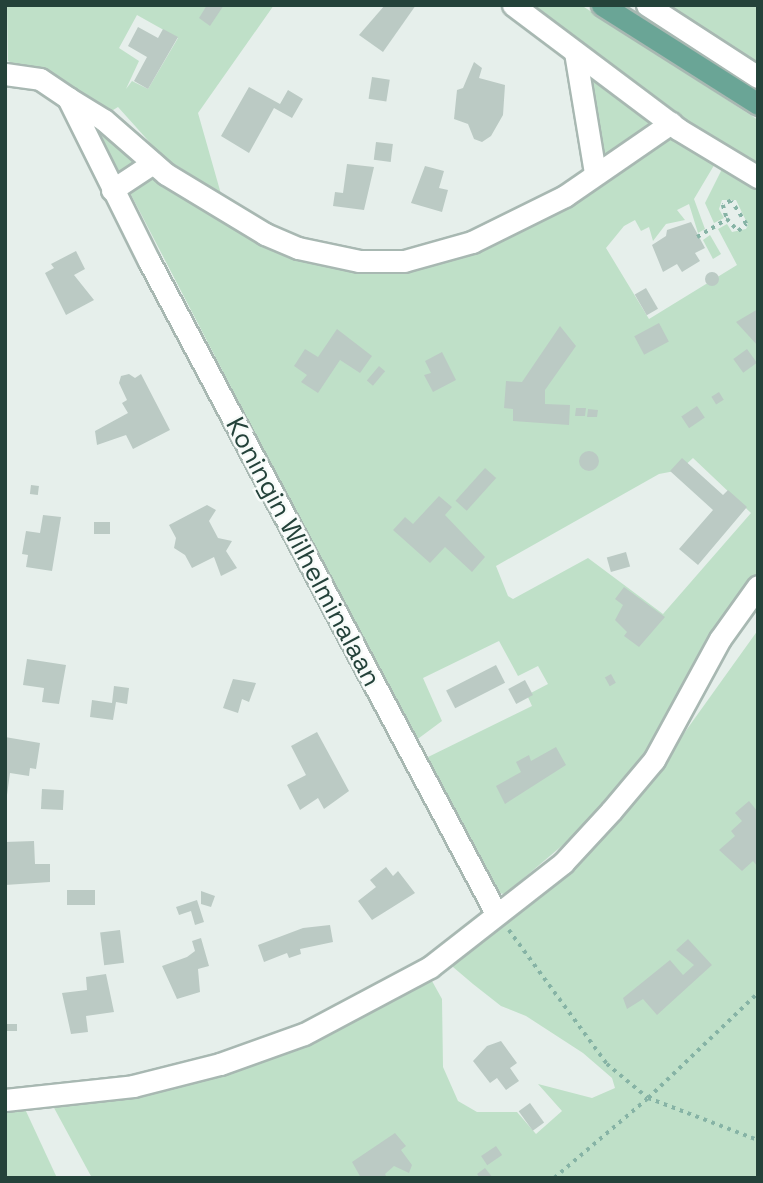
<!DOCTYPE html>
<style>
body{margin:0}
#map{position:relative;width:763px;height:1183px;overflow:hidden;background:#e6efeb;font-family:"Space Grotesk",sans-serif}
div>[style]{position:absolute}
.green>*{inset:0;background:#bfe0c8}
.building>*{inset:0;background:#bbcac4;transform-origin:0 0}
.round{border-radius:50%}
.path>*{height:3.5px;margin-top:-1.75px;transform-origin:0;background:repeating-linear-gradient(90deg,#86b3a5 0 3.5px,transparent 0 8.5px)}
.roads{filter:drop-shadow(2px 0 #a8b8b2) drop-shadow(-2px 0 #a8b8b2) drop-shadow(0 2px #a8b8b2) drop-shadow(0 -2px #a8b8b2)}
.minor>*{height:21px;margin:-10.5px;padding:0 10.5px;transform-origin:10.5px;border-radius:10.5px;background:#fff}
.major>*{height:21px;margin:-10.5px;padding:0 10.5px;transform-origin:10.5px;border-radius:10.5px;background:#6aa596}
span{translate:-50% -50%;white-space:nowrap;text-align:center;line-height:1.15;-webkit-text-stroke:5px #f7fbf9;paint-order:stroke}
.street-label{font-size:26px;color:#24423a}
.frame{position:absolute;inset:0;border:7px solid #24423a;pointer-events:none}
</style>
<div id="map">
<div class="green">
<i style="clip-path:polygon(evenodd,7px 5px,274px 5px,198px 113px,221px 194px,162px 156px,118px 107px,105px 115px,8px 61px,7px 5px,137px 15px,178px 38px,148px 89px,132px 81px,126px 89px,139px 61px,119px 48px,137px 15px)"></i>
<i style="clip-path:polygon(522px 5px,581px 5px,758px 120px,758px 163px,618px 82px)"></i>
<i style="clip-path:polygon(669px 5px,758px 5px,758px 63px)"></i>
<i style="clip-path:polygon(586px 67px,663px 125px,597px 163px)"></i>
<i style="clip-path:polygon(96px 124px,142px 159px,118px 172px)"></i>
<i style="clip-path:polygon(evenodd,669px 130px,716px 162px,694px 199px,705px 229px,698px 233px,689px 204px,677px 210px,685px 220px,666px 224px,653px 241px,649px 227px,641px 231px,635px 220px,624px 226px,606px 248px,649px 319px,737px 265px,718px 229px,727px 224px,732px 232px,746px 229px,748px 225px,736px 200px,722px 200px,719px 209px,724px 218px,714px 223px,705px 203px,723px 167px,758px 181px,758px 605px,610px 805px,505px 894px,496px 893px,424px 759px,532px 706px,527px 695px,548px 684px,538px 666px,518px 676px,499px 641px,423px 678px,442px 721px,415px 741px,128px 189px,154px 172px,208px 211px,393px 271px,419px 268px,486px 243px,669px 130px,693px 458px,751px 513px,663px 614px,588px 558px,513px 599px,508px 596px,496px 566px,659px 474px,680px 470px,693px 458px)"></i>
<i style="clip-path:polygon(710px 235px,721px 254px,713px 259px,703px 240px)"></i>
<i style="clip-path:polygon(758px 630px,758px 1178px,92px 1178px,53px 1106px,153px 1090px,427px 972px,442px 999px,443px 1067px,458px 1101px,477px 1112px,517px 1112px,536px 1134px,562px 1111px,538px 1084px,592px 1098px,615px 1088px,612px 1078px,583px 1053px,526px 1016px,501px 1006px,473px 984px,453px 967px,453px 952px,617px 818px,647px 785px)"></i>
<i style="clip-path:polygon(25px 1109px,57px 1178px,5px 1178px,5px 1111px)"></i>
</div>
<div class="building">
<i style="clip-path:polygon(207px 5px,224px 5px,210px 26px,199px 18px)"></i>
<i style="clip-path:polygon(385px 5px,416px 5px,383px 52px,359px 35px)"></i>
<i style="clip-path:polygon(138px 27px,158px 38px,163px 29px,178px 37px,148px 89px,134px 81px,147px 57px,128px 46px)"></i>
<i style="clip-path:polygon(474px 62px,482px 68px,479px 78px,505px 85px,503px 115px,491px 136px,482px 142px,474px 139px,468px 124px,454px 119px,457px 90px,463px 88px)"></i>
<i style="left:372px;top:77px;width:18px;height:22px;rotate:9deg"></i>
<i style="clip-path:polygon(249px 87px,280px 104px,288px 90px,303px 99px,292px 118px,274px 108px,249px 153px,221px 136px)"></i>
<i style="left:376px;top:142px;width:17px;height:18px;rotate:7deg"></i>
<i style="clip-path:polygon(347px 164px,374px 167px,364px 210px,333px 206px,335px 192px,343px 193px)"></i>
<i style="clip-path:polygon(425px 166px,444px 171px,439px 188px,448px 190px,442px 212px,411px 203px)"></i>
<i style="clip-path:polygon(691px 222px,705px 248px,695px 253px,700px 261px,682px 272px,677px 264px,663px 272px,652px 245px,666px 236px,667px 230px)"></i>
<i style="clip-path:polygon(76px 251px,85px 269px,74px 275px,94px 300px,66px 315px,45px 273px,54px 268px,51px 264px)"></i>
<i class="round" style="left:705px;top:272px;width:14px;height:14px"></i>
<i style="left:646px;top:288px;width:24px;height:13px;rotate:60deg"></i>
<i style="clip-path:polygon(758px 309px,758px 346px,736px 322px)"></i>
<i style="left:659px;top:323px;width:21px;height:28px;rotate:62deg"></i>
<i style="clip-path:polygon(560px 326px,576px 346px,545px 390px,545px 404px,570px 405px,569px 425px,513px 421px,513px 409px,504px 408px,506px 381px,522px 382px)"></i>
<i style="clip-path:polygon(337px 329px,372px 356px,360px 373px,340px 360px,318px 393px,301px 382px,307px 375px,294px 366px,305px 349px,318px 357px)"></i>
<i style="left:747px;top:349px;width:17px;height:17px;rotate:54deg"></i>
<i style="clip-path:polygon(442px 352px,456px 380px,433px 392px,424px 375px,431px 373px,425px 361px)"></i>
<i style="left:379px;top:366px;width:8px;height:19px;rotate:40deg"></i>
<i style="clip-path:polygon(129px 374px,135px 378px,141px 374px,170px 430px,133px 449px,126px 435px,97px 445px,95px 431px,128px 413px,122px 403px,127px 400px,119px 383px,121px 376px)"></i>
<i style="left:719px;top:392px;width:9px;height:9px;rotate:58deg"></i>
<i style="left:697px;top:406px;width:14px;height:19px;rotate:56deg"></i>
<i style="clip-path:polygon(576px 408px,586px 408px,585px 416px,575px 416px)"></i>
<i style="clip-path:polygon(588px 409px,598px 410px,597px 417px,587px 417px)"></i>
<i class="round" style="left:579px;top:451px;width:20px;height:20px"></i>
<i style="clip-path:polygon(682px 458px,723px 495px,728px 490px,747px 507px,698px 565px,679px 549px,713px 510px,670px 471px)"></i>
<i style="left:485px;top:468px;width:15px;height:44px;rotate:42deg"></i>
<i style="left:31px;top:485px;width:8px;height:9px;rotate:7deg"></i>
<i style="clip-path:polygon(439px 496px,452px 507px,445px 515px,485px 557px,472px 572px,445px 547px,430px 563px,393px 530px,405px 517px,413px 524px)"></i>
<i style="clip-path:polygon(207px 505px,216px 510px,209px 521px,218px 538px,232px 541px,226px 551px,237px 568px,221px 576px,214px 557px,192px 568px,185px 555px,174px 548px,176px 538px,169px 525px)"></i>
<i style="clip-path:polygon(43px 515px,61px 517px,52px 571px,26px 567px,28px 555px,22px 554px,26px 531px,40px 533px)"></i>
<i style="left:94px;top:522px;width:16px;height:12px"></i>
<i style="left:626px;top:552px;width:15px;height:20px;rotate:74deg"></i>
<i style="clip-path:polygon(624px 587px,665px 617px,639px 647px,624px 636px,627px 632px,615px 620px,623px 605px,615px 599px)"></i>
<i style="clip-path:polygon(27px 659px,66px 665px,59px 704px,42px 702px,44px 688px,23px 685px)"></i>
<i style="left:496px;top:665px;width:20px;height:56px;rotate:63deg"></i>
<i style="left:611px;top:674px;width:10px;height:7px;rotate:61deg"></i>
<i style="clip-path:polygon(233px 679px,256px 683px,249px 702px,242px 699px,238px 713px,223px 708px)"></i>
<i style="left:525px;top:680px;width:17px;height:19px;rotate:62deg"></i>
<i style="clip-path:polygon(114px 686px,129px 688px,127px 704px,116px 702px,113px 720px,90px 717px,92px 700px,112px 703px)"></i>
<i style="clip-path:polygon(317px 732px,349px 791px,324px 809px,318px 798px,300px 810px,287px 785px,306px 775px,291px 746px)"></i>
<i style="clip-path:polygon(5px 737px,40px 743px,36px 769px,30px 768px,29px 776px,10px 773px,7px 795px)"></i>
<i style="clip-path:polygon(556px 747px,566px 765px,505px 804px,496px 786px,521px 772px,516px 762px,529px 755px,531px 761px)"></i>
<i style="left:42px;top:789px;width:22px;height:20px;rotate:3deg"></i>
<i style="clip-path:polygon(749px 801px,758px 812px,758px 867px,753px 861px,742px 871px,719px 850px,735px 836px,731px 831px,742px 821px,735px 813px)"></i>
<i style="clip-path:polygon(34px 841px,35px 864px,50px 864px,50px 882px,5px 885px,5px 842px)"></i>
<i style="clip-path:polygon(386px 867px,393px 876px,398px 871px,415px 893px,372px 920px,358px 901px,376px 887px,370px 880px)"></i>
<i style="left:67px;top:890px;width:28px;height:15px"></i>
<i style="clip-path:polygon(201px 891px,215px 896px,211px 907px,201px 904px)"></i>
<i style="clip-path:polygon(197px 900px,204px 922px,195px 925px,191px 911px,179px 915px,176px 907px)"></i>
<i style="clip-path:polygon(330px 925px,333px 942px,300px 949px,301px 954px,289px 958px,287px 953px,264px 962px,258px 945px,303px 928px)"></i>
<i style="left:120px;top:930px;width:33px;height:20px;rotate:83deg"></i>
<i style="clip-path:polygon(201px 938px,209px 966px,198px 969px,200px 992px,177px 999px,162px 966px,187px 957px,195px 951px,192px 941px)"></i>
<i style="clip-path:polygon(688px 939px,712px 965px,657px 1015px,643px 999px,627px 1009px,623px 998px,670px 960px,683px 975px,694px 965px,676px 950px)"></i>
<i style="clip-path:polygon(106px 974px,114px 1012px,86px 1016px,88px 1032px,71px 1034px,62px 993px,87px 990px,86px 977px)"></i>
<i style="left:5px;top:1024px;width:12px;height:7px"></i>
<i style="clip-path:polygon(501px 1041px,517px 1063px,510px 1068px,519px 1081px,506px 1090px,497px 1078px,490px 1083px,473px 1061px,487px 1046px)"></i>
<i style="left:530px;top:1103px;width:24px;height:14px;rotate:54deg"></i>
<i style="clip-path:polygon(395px 1133px,406px 1146px,401px 1150px,412px 1165px,409px 1173px,394px 1166px,385px 1174px,387px 1178px,361px 1178px,352px 1162px)"></i>
<i style="left:496px;top:1146px;width:11px;height:18px;rotate:56deg"></i>
<i style="clip-path:polygon(485px 1168px,493px 1178px,480px 1178px,477px 1174px)"></i>
</div>
<div class="path">
<i style="left:697px;top:237px;width:35px;rotate:-31deg"></i>
<i style="left:727px;top:219px;width:16px;rotate:47deg"></i>
<i style="left:738px;top:231px;width:11px;rotate:-41deg"></i>
<i style="left:746px;top:224px;width:27px;rotate:-123deg"></i>
<i style="left:731px;top:201px;width:9px;rotate:153deg"></i>
<i style="left:723px;top:205px;width:15px;rotate:74deg"></i>
<i style="left:509px;top:930px;width:166px;rotate:53.8deg"></i>
<i style="left:607px;top:1064px;width:53px;rotate:39.7deg"></i>
<i style="left:648px;top:1098px;width:118px;rotate:20.9deg"></i>
<i style="left:554px;top:1178px;width:123px;rotate:-40.4deg"></i>
<i style="left:648px;top:1098px;width:152px;rotate:-43.7deg"></i>
</div>
<div class="roads">
<div class="minor">
<i style="left:513px;top:5px;width:206px;rotate:36.9deg"></i>
<i style="left:678px;top:129px;width:93px;rotate:31deg"></i>
<i style="left:647px;top:5px;width:132px;rotate:33deg"></i>
<i style="left:575px;top:52px;width:123px;rotate:80.6deg"></i>
<i style="left:5px;top:74px;width:35px;rotate:8deg"></i>
<i style="left:40px;top:79px;width:34px;rotate:34deg"></i>
<i style="left:68px;top:98px;width:182px;rotate:63.6deg"></i>
<i style="left:149px;top:261px;width:739px;rotate:61.98deg"></i>
<i style="left:68px;top:98px;width:42px;rotate:31.4deg"></i>
<i style="left:104px;top:120px;width:82px;rotate:41.1deg"></i>
<i style="left:166px;top:174px;width:116px;rotate:31.2deg"></i>
<i style="left:265px;top:234px;width:36px;rotate:23deg"></i>
<i style="left:298px;top:248px;width:62px;rotate:12deg"></i>
<i style="left:359px;top:261px;width:45px"></i>
<i style="left:404px;top:261px;width:71px;rotate:-15.6deg"></i>
<i style="left:472px;top:242px;width:104px;rotate:-26.3deg"></i>
<i style="left:565px;top:196px;width:129px;rotate:-34.6deg"></i>
<i style="left:112px;top:190px;width:49px;rotate:-33.4deg"></i>
<i style="left:5px;top:1100px;width:129px;rotate:-6.2deg"></i>
<i style="left:133px;top:1086px;width:90px;rotate:-14.2deg"></i>
<i style="left:220px;top:1064px;width:89px;rotate:-19.7deg"></i>
<i style="left:304px;top:1034px;width:143px;rotate:-28deg"></i>
<i style="left:430px;top:967px;width:169px;rotate:-38deg"></i>
<i style="left:563px;top:863px;width:71px;rotate:-47.3deg"></i>
<i style="left:611px;top:811px;width:67px;rotate:-49.9deg"></i>
<i style="left:654px;top:760px;width:138px;rotate:-61.4deg"></i>
<i style="left:720px;top:639px;width:65px;rotate:-54.4deg"></i>
</div>
<div class="major">
<i style="left:602px;top:5px;width:185px;rotate:32.4deg"></i>
</div>
</div>
<div class="street-label">
<span style="left:303px;top:552px;rotate:62deg">Koningin Wilhelminalaan</span>
</div>
<div class="frame"></div>
</div>
